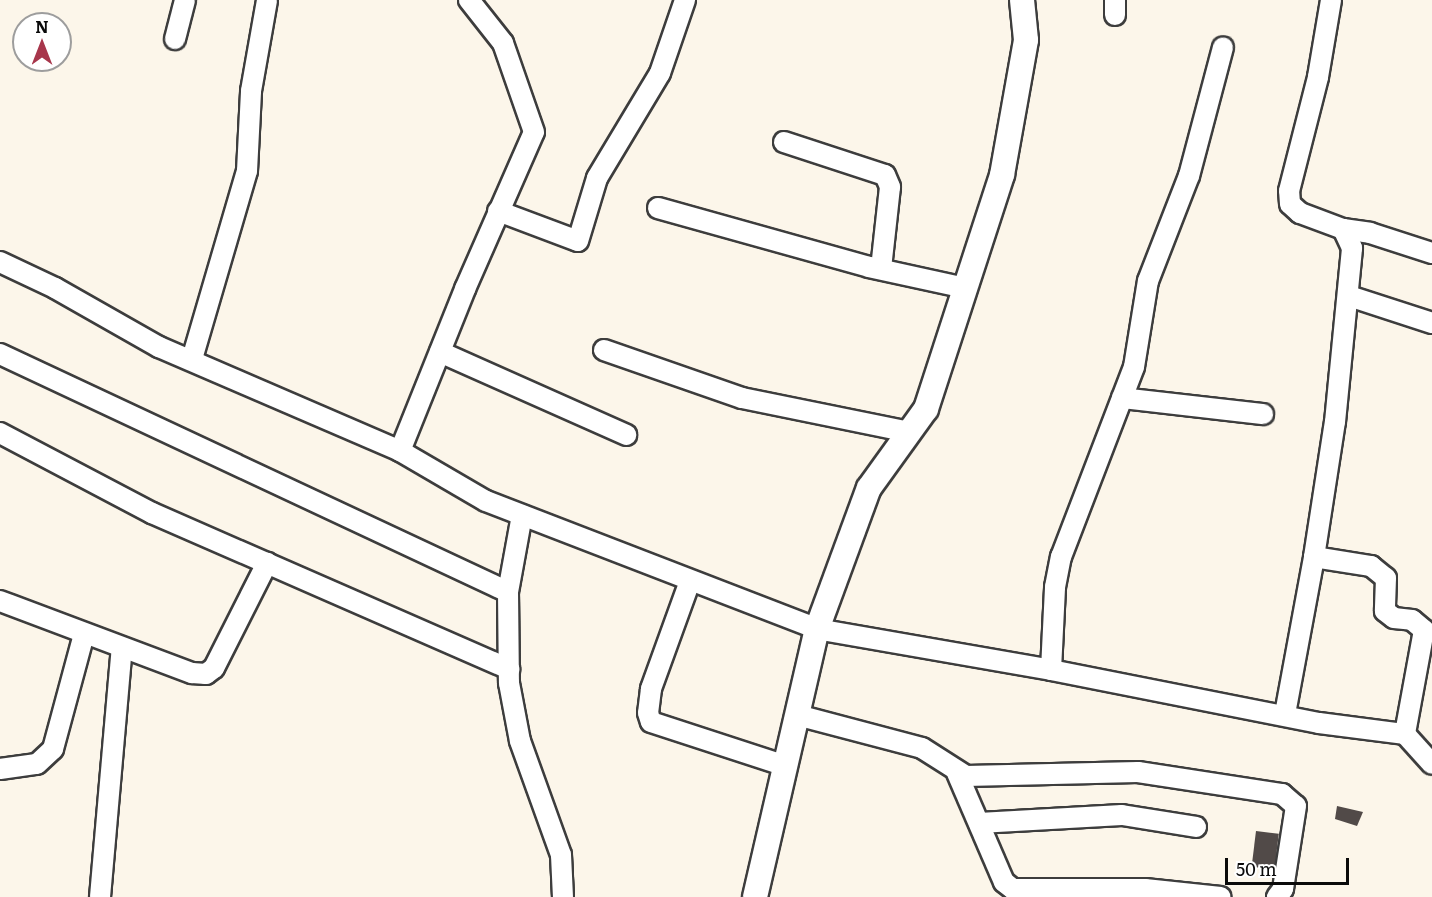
<!DOCTYPE html>
<style>
body{margin:0}
#map{position:relative;width:1432px;height:897px;overflow:hidden;background:#fcf6ea;font-family:Literata,serif}
div>[style]{position:absolute}
.building>*{inset:0;background:#514a48;transform-origin:0 0}
.roads{filter:drop-shadow(2px 0 #3d3d3d) drop-shadow(-2px 0 #3d3d3d) drop-shadow(0 2px #3d3d3d) drop-shadow(0 -2px #3d3d3d)}
.minor>*{height:20px;margin:-10px;padding:0 10px;transform-origin:10px;border-radius:10px;background:#fff}
.tertiary>*{height:24px;margin:-12px;padding:0 12px;transform-origin:12px;border-radius:12px;background:#fff}
span{translate:-50% -50%;white-space:nowrap;text-align:center;line-height:1.15;-webkit-text-stroke:6px #fff;paint-order:stroke}
.north{position:absolute;left:12px;top:12px;width:60px;height:60px;box-sizing:border-box;background:#fff;border:2px solid #9d9d9d;border-radius:50%;rotate:0deg;font-size:16px;font-weight:700;line-height:24px;text-align:center;color:#0a0a0a}
.north::after{content:'';display:block;margin:auto;width:21px;height:27px;background:#a7364b;clip-path:polygon(50% 0,100% 100%,50% 72%,0 100%)}
.scale{position:absolute;left:1225px;top:858px;width:124px;height:27px;box-sizing:border-box;border:3px solid #0a0a0a;border-top:0;padding-left:8px;font-size:18px;line-height:21px;white-space:nowrap;color:#0a0a0a;-webkit-text-stroke:4px #fff;paint-order:stroke}
</style>
<div id="map">
<div class="building">
<i style="clip-path:polygon(1337px 806px,1363px 812px,1357px 826px,1335px 819px)"></i>
<i style="left:1256px;top:831px;width:23px;height:36px;rotate:7deg"></i>
</div>
<div class="roads">
<div class="minor">
<i style="left:1115px;top:0;width:15px;rotate:90deg"></i>
<i style="left:175px;top:39px;width:40px;rotate:-75.6deg"></i>
<i style="left:784px;top:142px;width:106px;rotate:18.1deg"></i>
<i style="left:885px;top:175px;width:13px;rotate:67deg"></i>
<i style="left:890px;top:187px;width:82px;rotate:96.3deg"></i>
<i style="left:658px;top:208px;width:219px;rotate:15.6deg"></i>
<i style="left:869px;top:267px;width:98px;rotate:12.3deg"></i>
<i style="left:498px;top:211px;width:85px;rotate:20.6deg"></i>
<i style="left:578px;top:241px;width:66px;rotate:-73.2deg"></i>
<i style="left:597px;top:178px;width:122px;rotate:-59deg"></i>
<i style="left:660px;top:73px;width:77px;rotate:-71.1deg"></i>
<i style="left:1343px;top:229px;width:27px;rotate:8deg"></i>
<i style="left:1370px;top:233px;width:65px;rotate:17.9deg"></i>
<i style="left:0;top:262px;width:61px;rotate:25.3deg"></i>
<i style="left:55px;top:288px;width:120px;rotate:29.6deg"></i>
<i style="left:159px;top:347px;width:262px;rotate:23.3deg"></i>
<i style="left:400px;top:451px;width:99px;rotate:30.2deg"></i>
<i style="left:486px;top:501px;width:355px;rotate:21.1deg"></i>
<i style="left:817px;top:629px;width:238px;rotate:9.9deg"></i>
<i style="left:1051px;top:670px;width:273px;rotate:11.2deg"></i>
<i style="left:1319px;top:723px;width:87px;rotate:7.3deg"></i>
<i style="left:1405px;top:734px;width:40px;rotate:48deg"></i>
<i style="left:1349px;top:296px;width:87px;rotate:18deg"></i>
<i style="left:604px;top:350px;width:146px;rotate:19.2deg"></i>
<i style="left:742px;top:398px;width:170px;rotate:11.5deg"></i>
<i style="left:440px;top:352px;width:204px;rotate:24deg"></i>
<i style="left:0;top:354px;width:561px;rotate:25.1deg"></i>
<i style="left:192px;top:359px;width:196px;rotate:-73.7deg"></i>
<i style="left:247px;top:171px;width:80px;rotate:-87.1deg"></i>
<i style="left:251px;top:91px;width:92px;rotate:-80deg"></i>
<i style="left:1122px;top:398px;width:142px;rotate:6.5deg"></i>
<i style="left:0;top:433px;width:172px;rotate:27.8deg"></i>
<i style="left:152px;top:513px;width:390px;rotate:23.6deg"></i>
<i style="left:400px;top:451px;width:175px;rotate:-68.1deg"></i>
<i style="left:465px;top:289px;width:171px;rotate:-66.3deg"></i>
<i style="left:534px;top:132px;width:94px;rotate:-109.2deg"></i>
<i style="left:503px;top:43px;width:55px;rotate:-128.3deg"></i>
<i style="left:522px;top:515px;width:78px;rotate:100.3deg"></i>
<i style="left:508px;top:592px;width:91px;rotate:89.4deg"></i>
<i style="left:509px;top:683px;width:59px;rotate:79.3deg"></i>
<i style="left:520px;top:741px;width:121px;rotate:70.2deg"></i>
<i style="left:561px;top:855px;width:42px;rotate:87.3deg"></i>
<i style="left:1314px;top:557px;width:137px;rotate:-81.2deg"></i>
<i style="left:1335px;top:422px;width:175px;rotate:-84.4deg"></i>
<i style="left:1352px;top:248px;width:21px;rotate:-115deg"></i>
<i style="left:1343px;top:229px;width:46px;rotate:-159.6deg"></i>
<i style="left:1300px;top:213px;width:13px;rotate:-138deg"></i>
<i style="left:1290px;top:204px;width:13px;rotate:-94deg"></i>
<i style="left:1289px;top:191px;width:118px;rotate:-75.7deg"></i>
<i style="left:1318px;top:77px;width:78px;rotate:-80.4deg"></i>
<i style="left:690px;top:581px;width:115px;rotate:109.9deg"></i>
<i style="left:651px;top:689px;width:24px;rotate:97deg"></i>
<i style="left:648px;top:713px;width:9px;rotate:72deg"></i>
<i style="left:651px;top:722px;width:142px;rotate:18.1deg"></i>
<i style="left:0;top:601px;width:205px;rotate:20.6deg"></i>
<i style="left:192px;top:673px;width:14px;rotate:4deg"></i>
<i style="left:206px;top:674px;width:10px;rotate:-37deg"></i>
<i style="left:214px;top:668px;width:118px;rotate:-63.2deg"></i>
<i style="left:1051px;top:670px;width:83px;rotate:-87.2deg"></i>
<i style="left:1055px;top:587px;width:31px;rotate:-79deg"></i>
<i style="left:1061px;top:557px;width:204px;rotate:-69deg"></i>
<i style="left:1134px;top:367px;width:87px;rotate:-80.8deg"></i>
<i style="left:1148px;top:281px;width:113px;rotate:-68.7deg"></i>
<i style="left:1189px;top:176px;width:133px;rotate:-75.2deg"></i>
<i style="left:1285px;top:714px;width:160px;rotate:-79.5deg"></i>
<i style="left:1314px;top:557px;width:58px;rotate:9deg"></i>
<i style="left:1371px;top:566px;width:19px;rotate:39deg"></i>
<i style="left:1386px;top:578px;width:33px;rotate:92deg"></i>
<i style="left:1385px;top:611px;width:11px;rotate:38deg"></i>
<i style="left:1394px;top:618px;width:18px;rotate:6deg"></i>
<i style="left:1412px;top:620px;width:16px;rotate:40deg"></i>
<i style="left:1424px;top:630px;width:106px;rotate:100.4deg"></i>
<i style="left:797px;top:715px;width:129px;rotate:14.8deg"></i>
<i style="left:922px;top:748px;width:52px;rotate:32.5deg"></i>
<i style="left:966px;top:776px;width:172px;rotate:-1.3deg"></i>
<i style="left:1138px;top:772px;width:146px;rotate:8.7deg"></i>
<i style="left:1282px;top:794px;width:18px;rotate:41deg"></i>
<i style="left:1296px;top:806px;width:84px;rotate:98.9deg"></i>
<i style="left:1283px;top:889px;width:10px;rotate:127deg"></i>
<i style="left:0;top:769px;width:37px;rotate:-8deg"></i>
<i style="left:37px;top:764px;width:22px;rotate:-43deg"></i>
<i style="left:53px;top:749px;width:119px;rotate:-74.9deg"></i>
<i style="left:957px;top:773px;width:119px;rotate:66.7deg"></i>
<i style="left:1004px;top:882px;width:11px;rotate:38deg"></i>
<i style="left:1013px;top:889px;width:132px"></i>
<i style="left:1145px;top:889px;width:76px;rotate:6deg"></i>
<i style="left:979px;top:823px;width:143px;rotate:-3.2deg"></i>
<i style="left:1122px;top:815px;width:75px;rotate:9.2deg"></i>
<i style="left:100px;top:897px;width:250px;rotate:-85deg"></i>
</div>
<div class="tertiary">
<i style="left:755px;top:897px;width:275px;rotate:-77deg"></i>
<i style="left:817px;top:629px;width:150px;rotate:-69.8deg"></i>
<i style="left:869px;top:488px;width:97px;rotate:-54.2deg"></i>
<i style="left:926px;top:409px;width:246px;rotate:-72deg"></i>
<i style="left:1002px;top:175px;width:137px;rotate:-79.9deg"></i>
<i style="left:1026px;top:40px;width:40px;rotate:-95.7deg"></i>
</div>
</div>
<div class="north">N</div>
<div class="scale">50 m</div>
</div>
